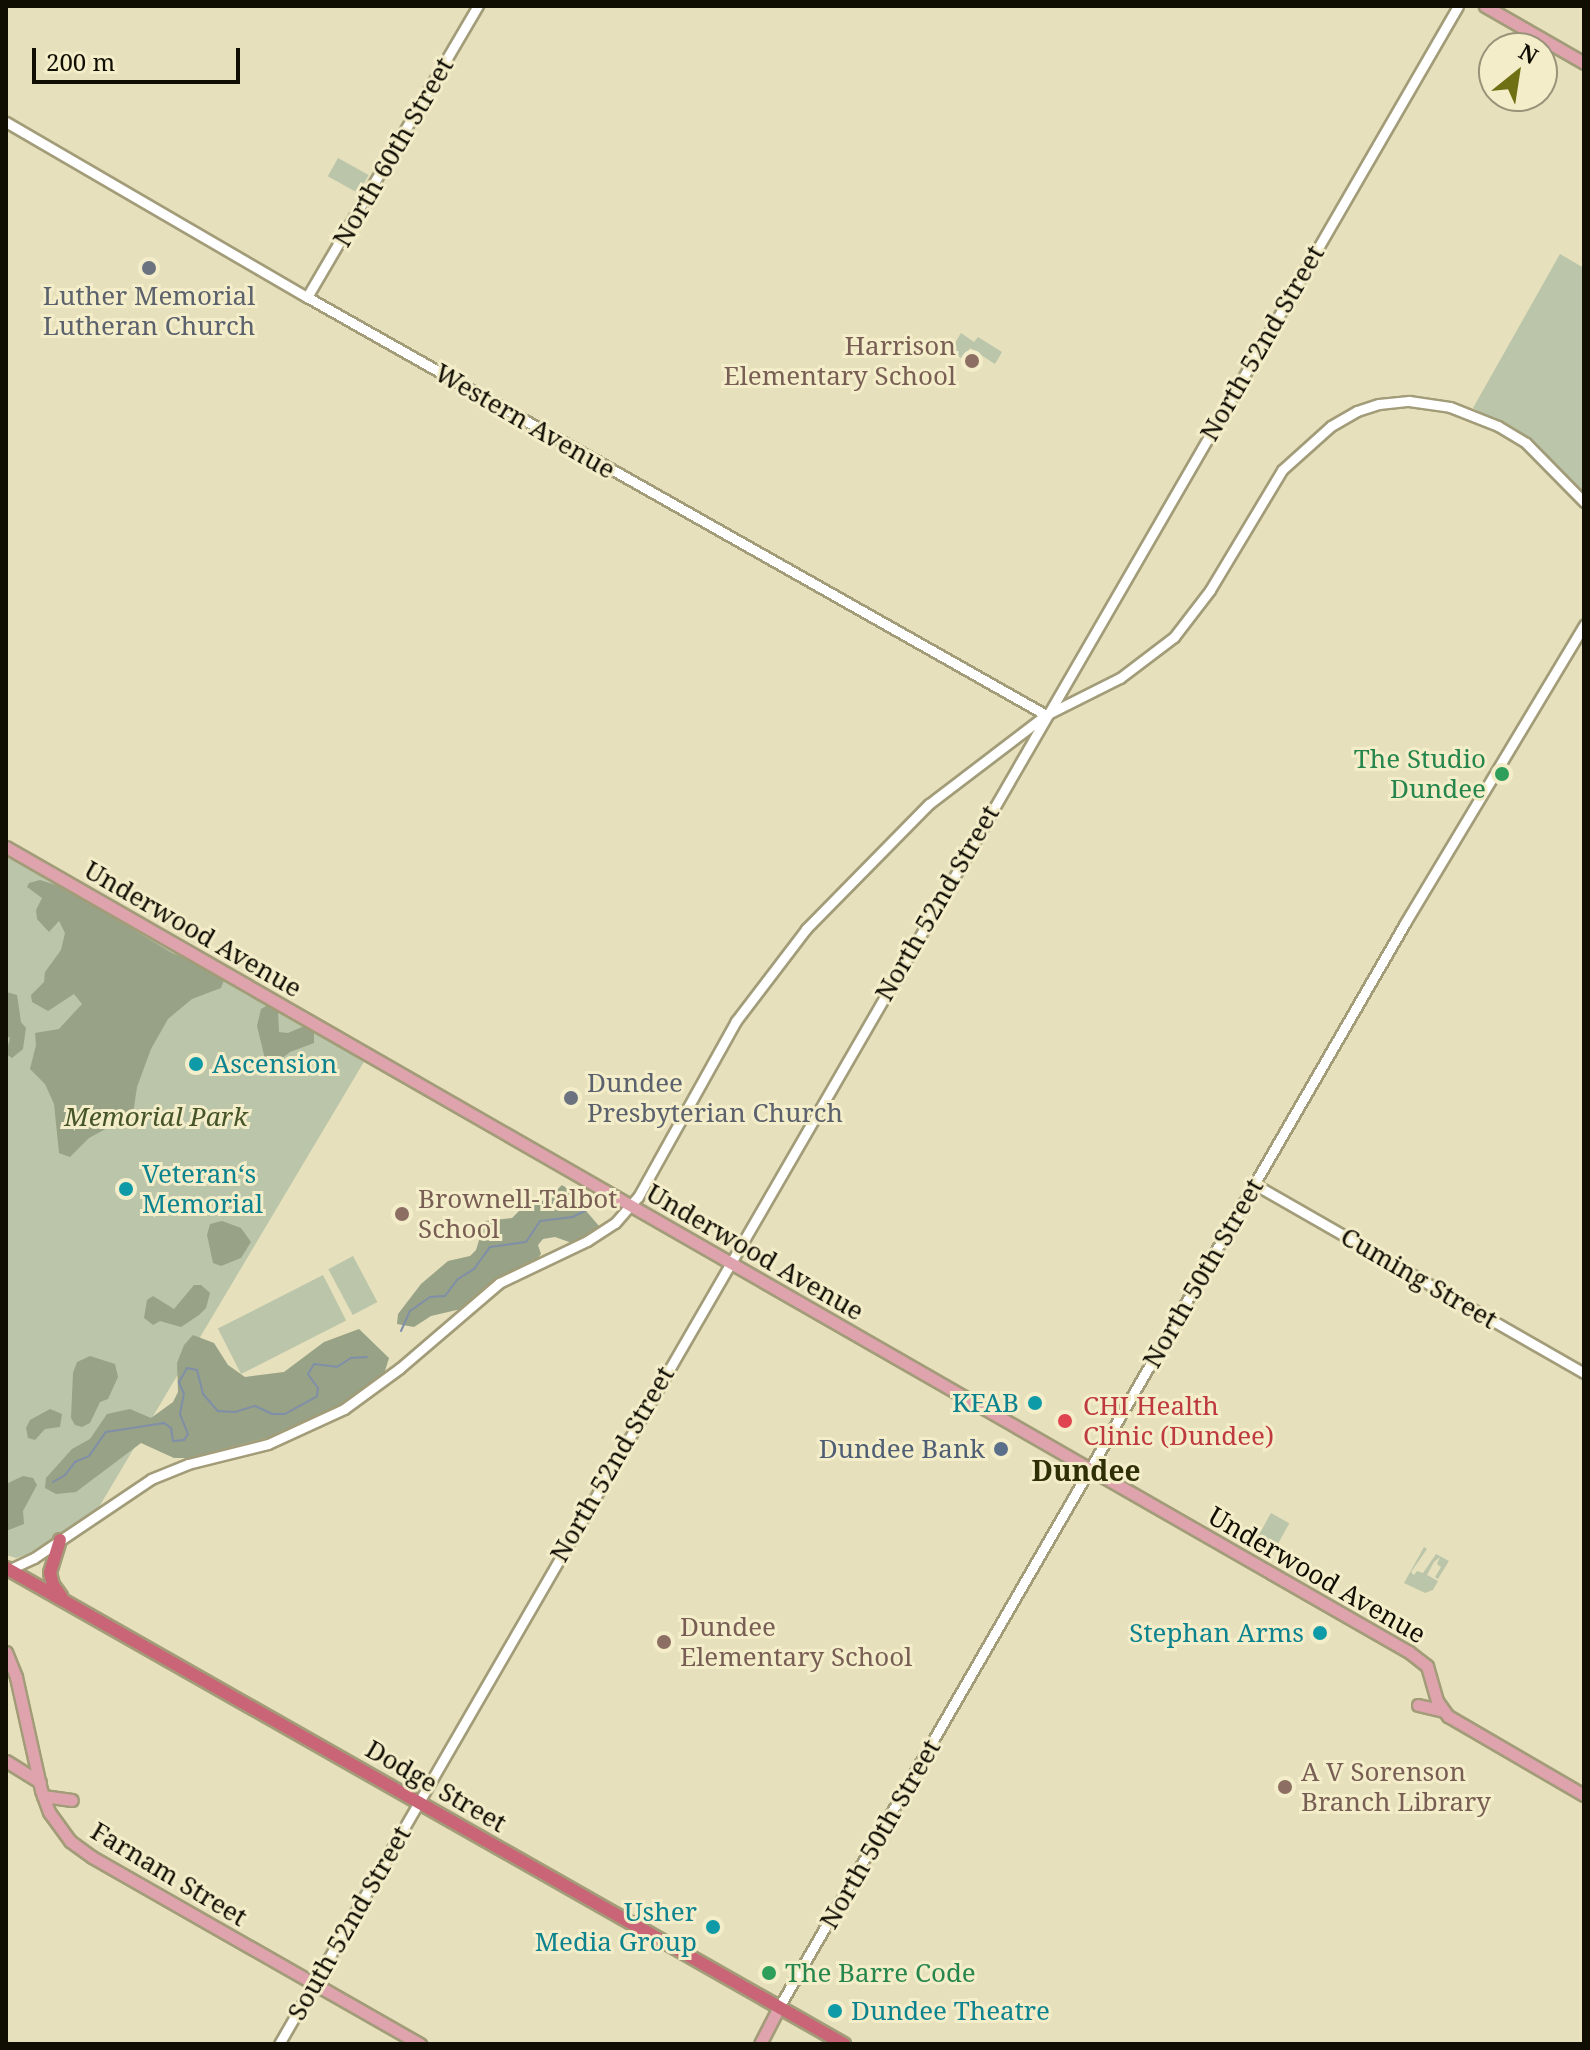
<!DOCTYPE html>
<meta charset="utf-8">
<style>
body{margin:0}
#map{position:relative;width:1590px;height:2050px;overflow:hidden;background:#e7e0bc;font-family:"Noto Serif",serif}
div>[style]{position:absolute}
.green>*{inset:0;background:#bac5aa;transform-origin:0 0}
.forest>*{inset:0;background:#97a286}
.stream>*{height:2px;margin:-1px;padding:0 1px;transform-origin:1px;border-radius:1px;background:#808fa8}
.roads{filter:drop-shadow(2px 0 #a29c79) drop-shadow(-2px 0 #a29c79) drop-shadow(0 2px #a29c79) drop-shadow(0 -2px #a29c79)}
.minor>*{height:9px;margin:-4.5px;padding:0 4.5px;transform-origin:4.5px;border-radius:4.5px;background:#fff}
.major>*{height:11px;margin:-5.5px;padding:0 5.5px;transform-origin:5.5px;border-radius:5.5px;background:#dfa3ad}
.highway>*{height:12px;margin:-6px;padding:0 6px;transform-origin:6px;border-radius:6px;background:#c96576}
.dots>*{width:22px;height:22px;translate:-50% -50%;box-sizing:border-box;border:4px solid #f4edc9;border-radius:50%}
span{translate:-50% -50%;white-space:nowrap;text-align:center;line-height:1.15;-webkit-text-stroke:6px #f4edc9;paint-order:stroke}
.street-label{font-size:26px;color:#100d03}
.worship-label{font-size:26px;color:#5b616d}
.left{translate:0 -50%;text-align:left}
.education-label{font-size:26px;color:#785e54}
.right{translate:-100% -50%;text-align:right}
.leisure-label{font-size:26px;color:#27864d}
.culture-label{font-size:26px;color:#0d838f}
.park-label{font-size:26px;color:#455527;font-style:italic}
.health-label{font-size:26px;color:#be3a42}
.service-label{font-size:26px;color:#4e5e75}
.neighbourhood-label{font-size:28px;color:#2e2f04;font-weight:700}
.frame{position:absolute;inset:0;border:8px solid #100d03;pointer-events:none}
.north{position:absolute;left:1478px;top:32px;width:80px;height:80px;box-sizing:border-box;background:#f4edc9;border:2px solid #99937a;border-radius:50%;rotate:30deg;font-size:22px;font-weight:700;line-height:32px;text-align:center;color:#100d03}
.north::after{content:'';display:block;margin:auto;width:28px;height:36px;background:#6f7013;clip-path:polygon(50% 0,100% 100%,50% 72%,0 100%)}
.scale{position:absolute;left:32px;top:48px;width:208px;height:36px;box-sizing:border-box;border:4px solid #100d03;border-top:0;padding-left:10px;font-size:24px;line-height:28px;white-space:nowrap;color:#100d03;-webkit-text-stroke:6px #f4edc9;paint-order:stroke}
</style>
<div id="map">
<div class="green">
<i style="left:338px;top:158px;width:35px;height:21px;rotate:29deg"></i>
<i style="clip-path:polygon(1560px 254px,1584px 268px,1584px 497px,1532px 443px,1473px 408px)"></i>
<i style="clip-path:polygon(961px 333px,974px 342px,978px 337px,1002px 352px,995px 364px,970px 348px,963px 359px,950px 351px)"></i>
<i style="clip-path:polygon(6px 854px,365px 1060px,99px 1507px,29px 1554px,16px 1558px,6px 1555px)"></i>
<i style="left:353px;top:1256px;width:52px;height:28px;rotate:62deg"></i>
<i style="left:323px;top:1275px;width:51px;height:118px;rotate:63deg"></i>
<i style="left:1271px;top:1513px;width:21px;height:39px;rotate:29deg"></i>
<i style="clip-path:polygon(1424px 1547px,1427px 1549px,1411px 1572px,1414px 1575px,1417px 1571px,1423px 1573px,1436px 1554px,1449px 1561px,1438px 1579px,1435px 1577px,1441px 1567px,1437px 1564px,1440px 1557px,1434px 1562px,1427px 1575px,1438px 1581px,1433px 1590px,1425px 1593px,1404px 1583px)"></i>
</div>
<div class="forest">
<i style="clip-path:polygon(40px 880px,65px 888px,172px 953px,203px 965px,224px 980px,221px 988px,192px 999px,168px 1019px,151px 1049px,137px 1087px,133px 1114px,89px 1138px,70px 1157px,59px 1153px,54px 1104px,45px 1084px,30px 1069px,36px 1045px,35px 1033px,59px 1029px,82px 1004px,74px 994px,48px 1011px,32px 1002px,31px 995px,44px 982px,45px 972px,61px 950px,65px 933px,59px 921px,49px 932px,37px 919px,36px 910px,42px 898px,27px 887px,29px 883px)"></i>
<i style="clip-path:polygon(6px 992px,17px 995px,21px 1022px,26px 1028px,23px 1049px,12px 1058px,6px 1054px,10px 1038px,6px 1035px)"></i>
<i style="clip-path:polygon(268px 1005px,278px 1012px,279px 1032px,288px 1033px,307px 1025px,314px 1032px,314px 1043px,290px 1052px,277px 1062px,265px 1059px,257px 1026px,261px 1009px)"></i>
<i style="clip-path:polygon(562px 1185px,582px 1199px,587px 1212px,599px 1226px,591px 1236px,572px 1243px,555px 1237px,543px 1239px,538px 1245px,541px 1254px,538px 1258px,488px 1285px,461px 1309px,431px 1316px,414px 1327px,397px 1324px,398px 1314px,421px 1284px,448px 1261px,470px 1256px,476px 1250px,485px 1221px,512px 1218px,526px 1204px,546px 1200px)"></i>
<i style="clip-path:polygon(222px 1221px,241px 1228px,251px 1242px,241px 1258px,221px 1266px,213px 1263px,207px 1235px,210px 1224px)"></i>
<i style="clip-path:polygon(194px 1285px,201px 1285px,210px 1293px,206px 1308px,199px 1315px,181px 1327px,160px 1321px,153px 1325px,144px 1318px,147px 1300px,153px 1296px,174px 1309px)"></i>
<i style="clip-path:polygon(359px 1329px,389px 1358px,384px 1374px,367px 1390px,293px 1431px,189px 1458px,174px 1458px,141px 1443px,76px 1492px,56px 1494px,45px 1488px,46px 1478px,72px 1449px,90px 1439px,107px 1414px,130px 1409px,151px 1418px,173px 1402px,178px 1392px,177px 1363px,184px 1345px,193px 1335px,214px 1343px,228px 1365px,245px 1377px,284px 1372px,324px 1342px)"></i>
<i style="clip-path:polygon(90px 1356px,115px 1364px,118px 1377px,108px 1399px,100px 1402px,90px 1423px,82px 1427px,75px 1425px,71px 1418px,73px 1373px,77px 1362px)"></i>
<i style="clip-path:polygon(50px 1409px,62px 1414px,60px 1427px,45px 1429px,35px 1440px,28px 1438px,26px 1428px,30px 1420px)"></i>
<i style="clip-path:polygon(23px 1476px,33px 1478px,37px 1485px,23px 1511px,24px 1524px,6px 1531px,6px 1484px)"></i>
</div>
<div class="stream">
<i style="left:401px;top:1331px;width:22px;rotate:-66deg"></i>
<i style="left:410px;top:1311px;width:24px;rotate:-35deg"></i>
<i style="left:430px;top:1297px;width:15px;rotate:-4deg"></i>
<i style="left:445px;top:1296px;width:21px;rotate:-53deg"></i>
<i style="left:458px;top:1279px;width:19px;rotate:-32deg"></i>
<i style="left:474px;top:1269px;width:27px;rotate:-54deg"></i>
<i style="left:490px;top:1247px;width:36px;rotate:-8deg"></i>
<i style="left:526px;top:1242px;width:25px;rotate:-56deg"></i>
<i style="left:540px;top:1221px;width:33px;rotate:-7deg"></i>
<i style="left:573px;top:1217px;width:17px;rotate:-28deg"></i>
<i style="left:53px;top:1482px;width:14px;rotate:-30deg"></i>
<i style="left:65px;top:1475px;width:16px;rotate:-52deg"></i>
<i style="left:75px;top:1462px;width:15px;rotate:-23deg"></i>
<i style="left:89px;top:1456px;width:29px;rotate:-55deg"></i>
<i style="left:106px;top:1432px;width:59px;rotate:-8.8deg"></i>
<i style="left:164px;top:1423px;width:9px;rotate:36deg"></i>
<i style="left:171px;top:1428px;width:13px;rotate:81deg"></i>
<i style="left:173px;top:1441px;width:11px;rotate:-5deg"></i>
<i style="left:184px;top:1440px;width:7px;rotate:-56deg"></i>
<i style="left:188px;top:1434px;width:22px;rotate:-112deg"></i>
<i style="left:180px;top:1414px;width:20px;rotate:-79deg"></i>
<i style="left:184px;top:1394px;width:13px;rotate:-113deg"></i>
<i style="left:179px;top:1382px;width:16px;rotate:-60deg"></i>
<i style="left:187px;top:1368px;width:10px;rotate:11deg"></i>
<i style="left:197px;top:1370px;width:25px;rotate:76deg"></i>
<i style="left:203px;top:1394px;width:23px;rotate:49deg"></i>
<i style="left:218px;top:1411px;width:17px;rotate:3deg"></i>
<i style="left:235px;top:1412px;width:21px;rotate:-17deg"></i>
<i style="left:255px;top:1406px;width:19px;rotate:25deg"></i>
<i style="left:272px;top:1414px;width:13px"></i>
<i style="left:285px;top:1414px;width:37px;rotate:-29deg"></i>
<i style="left:317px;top:1396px;width:8px;rotate:-83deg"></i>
<i style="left:318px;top:1388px;width:17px;rotate:-126deg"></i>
<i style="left:308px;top:1374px;width:12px;rotate:-59deg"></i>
<i style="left:314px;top:1364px;width:23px;rotate:7deg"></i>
<i style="left:337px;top:1367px;width:17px;rotate:-33deg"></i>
<i style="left:351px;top:1358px;width:16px;rotate:-4deg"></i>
</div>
<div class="roads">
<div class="minor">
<i style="left:6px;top:122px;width:348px;rotate:30.2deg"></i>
<i style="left:307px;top:297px;width:849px;rotate:29.49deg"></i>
<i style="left:307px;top:297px;width:338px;rotate:-59.6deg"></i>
<i style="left:1254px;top:1184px;width:380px;rotate:29.8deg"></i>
<i style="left:6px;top:1571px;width:31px;rotate:-25deg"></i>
<i style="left:34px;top:1558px;width:141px;rotate:-34deg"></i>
<i style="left:151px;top:1479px;width:40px;rotate:-22deg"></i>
<i style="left:188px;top:1464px;width:82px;rotate:-14deg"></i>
<i style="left:268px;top:1444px;width:84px;rotate:-24.7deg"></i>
<i style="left:344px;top:1409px;width:69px;rotate:-36.2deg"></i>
<i style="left:400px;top:1368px;width:130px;rotate:-40.6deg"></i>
<i style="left:499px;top:1283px;width:98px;rotate:-25.5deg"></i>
<i style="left:587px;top:1241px;width:33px;rotate:-33deg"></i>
<i style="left:615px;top:1223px;width:35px;rotate:-49deg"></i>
<i style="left:638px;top:1197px;width:201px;rotate:-60.9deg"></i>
<i style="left:736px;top:1021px;width:116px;rotate:-52.7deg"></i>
<i style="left:806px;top:929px;width:175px;rotate:-45.5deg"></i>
<i style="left:929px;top:804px;width:147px;rotate:-37.3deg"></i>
<i style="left:1046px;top:715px;width:83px;rotate:-26.6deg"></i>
<i style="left:1120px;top:678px;width:68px;rotate:-37.2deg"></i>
<i style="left:1174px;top:637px;width:59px;rotate:-52.5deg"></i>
<i style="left:1210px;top:590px;width:140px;rotate:-59deg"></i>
<i style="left:1282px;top:470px;width:66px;rotate:-41.9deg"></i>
<i style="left:1331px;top:426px;width:30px;rotate:-30deg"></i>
<i style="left:1357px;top:411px;width:23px;rotate:-18deg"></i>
<i style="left:1379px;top:404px;width:30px;rotate:-6deg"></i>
<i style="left:1409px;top:401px;width:41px;rotate:8.3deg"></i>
<i style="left:1450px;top:407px;width:52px;rotate:21.6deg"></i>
<i style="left:1498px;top:426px;width:33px;rotate:31deg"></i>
<i style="left:1526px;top:443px;width:83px;rotate:45.5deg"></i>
<i style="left:779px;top:2007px;width:1252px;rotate:-59.99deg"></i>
<i style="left:1405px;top:923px;width:348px;rotate:-59deg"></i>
<i style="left:279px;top:2044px;width:2354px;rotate:-59.95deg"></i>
</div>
<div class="major">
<i style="left:1485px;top:6px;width:114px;rotate:29.9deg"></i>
<i style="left:6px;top:847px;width:1618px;rotate:29.85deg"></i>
<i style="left:1409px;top:1652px;width:23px;rotate:38deg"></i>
<i style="left:1427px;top:1666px;width:36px;rotate:74deg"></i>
<i style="left:1437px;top:1701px;width:19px;rotate:54deg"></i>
<i style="left:1448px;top:1716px;width:157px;rotate:30.2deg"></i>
<i style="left:6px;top:1652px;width:27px;rotate:68deg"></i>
<i style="left:16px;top:1677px;width:116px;rotate:77.5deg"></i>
<i style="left:41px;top:1790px;width:23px;rotate:70deg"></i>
<i style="left:49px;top:1812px;width:36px;rotate:54deg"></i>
<i style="left:70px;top:1841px;width:27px;rotate:36deg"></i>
<i style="left:92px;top:1857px;width:378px;rotate:29.7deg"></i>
<i style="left:1418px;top:1705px;width:26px;rotate:13deg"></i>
<i style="left:6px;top:1761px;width:40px;rotate:32deg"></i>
<i style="left:43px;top:1796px;width:29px;rotate:8deg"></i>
<i style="left:760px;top:2044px;width:42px;rotate:-62.8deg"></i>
</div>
<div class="highway">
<i style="left:60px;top:1540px;width:34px;rotate:107deg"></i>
<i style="left:50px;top:1573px;width:12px;rotate:76deg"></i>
<i style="left:53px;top:1585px;width:14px;rotate:54deg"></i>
<i style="left:6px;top:1568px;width:964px;rotate:29.6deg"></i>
</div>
</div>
<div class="dots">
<i style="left:149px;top:268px;background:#6b7280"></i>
<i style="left:972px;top:361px;background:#8d6e63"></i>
<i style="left:1502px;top:774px;background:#2e9e5b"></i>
<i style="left:196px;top:1064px;background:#0f9aa8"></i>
<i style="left:571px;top:1098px;background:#6b7280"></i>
<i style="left:126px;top:1189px;background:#0f9aa8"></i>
<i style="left:402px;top:1214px;background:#8d6e63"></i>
<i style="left:1035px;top:1403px;background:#0f9aa8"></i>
<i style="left:1065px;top:1421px;background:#e0444e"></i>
<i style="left:1001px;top:1449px;background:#5c6f8a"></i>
<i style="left:1320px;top:1633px;background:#0f9aa8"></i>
<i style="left:664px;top:1642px;background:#8d6e63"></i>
<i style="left:1285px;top:1787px;background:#8d6e63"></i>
<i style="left:713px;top:1927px;background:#0f9aa8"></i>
<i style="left:769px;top:1973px;background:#2e9e5b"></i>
<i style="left:835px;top:2011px;background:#0f9aa8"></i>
</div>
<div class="street-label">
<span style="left:393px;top:152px;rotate:-60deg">North 60th Street</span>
<span style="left:1262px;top:343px;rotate:-60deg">North 52nd Street</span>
<span style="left:525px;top:421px;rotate:30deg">Western Avenue</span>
<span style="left:937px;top:903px;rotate:-60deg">North 52nd Street</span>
<span style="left:193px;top:929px;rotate:30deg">Underwood Avenue</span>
<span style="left:755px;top:1252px;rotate:30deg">Underwood Avenue</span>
<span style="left:1203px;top:1273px;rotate:-60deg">North 50th Street</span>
<span style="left:1419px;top:1278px;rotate:30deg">Cuming Street</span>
<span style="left:612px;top:1464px;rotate:-60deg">North 52nd Street</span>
<span style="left:1317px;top:1575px;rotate:30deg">Underwood Avenue</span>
<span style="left:436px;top:1786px;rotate:30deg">Dodge Street</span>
<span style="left:880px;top:1834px;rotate:-60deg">North 50th Street</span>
<span style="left:169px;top:1874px;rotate:31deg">Farnam Street</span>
<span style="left:349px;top:1923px;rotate:-60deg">South 52nd Street</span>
</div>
<div class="worship-label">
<span style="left:149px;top:311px">Luther Memorial<br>Lutheran Church</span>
<span class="left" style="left:587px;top:1098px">Dundee<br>Presbyterian Church</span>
</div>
<div class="education-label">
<span class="right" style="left:956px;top:361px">Harrison<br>Elementary School</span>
<span class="left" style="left:418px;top:1214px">Brownell-Talbot<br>School</span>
<span class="left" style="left:680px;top:1642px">Dundee<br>Elementary School</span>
<span class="left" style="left:1301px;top:1787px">A V Sorenson<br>Branch Library</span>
</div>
<div class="leisure-label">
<span class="right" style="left:1486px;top:774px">The Studio<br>Dundee</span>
<span class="left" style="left:785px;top:1973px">The Barre Code</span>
</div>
<div class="culture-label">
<span class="left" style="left:212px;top:1064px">Ascension</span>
<span class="left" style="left:142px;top:1189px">Veteranʻs<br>Memorial</span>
<span class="right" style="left:1019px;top:1403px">KFAB</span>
<span class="right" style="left:1304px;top:1633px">Stephan Arms</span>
<span class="right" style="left:697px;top:1927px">Usher<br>Media Group</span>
<span class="left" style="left:851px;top:2011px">Dundee Theatre</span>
</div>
<div class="park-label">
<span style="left:156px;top:1117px">Memorial Park</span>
</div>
<div class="health-label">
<span class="left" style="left:1083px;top:1421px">CHI Health<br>Clinic (Dundee)</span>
</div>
<div class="service-label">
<span class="right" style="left:985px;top:1449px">Dundee Bank</span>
</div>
<div class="neighbourhood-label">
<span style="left:1086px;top:1470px">Dundee</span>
</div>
<div class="frame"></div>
<div class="north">N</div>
<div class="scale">200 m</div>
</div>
